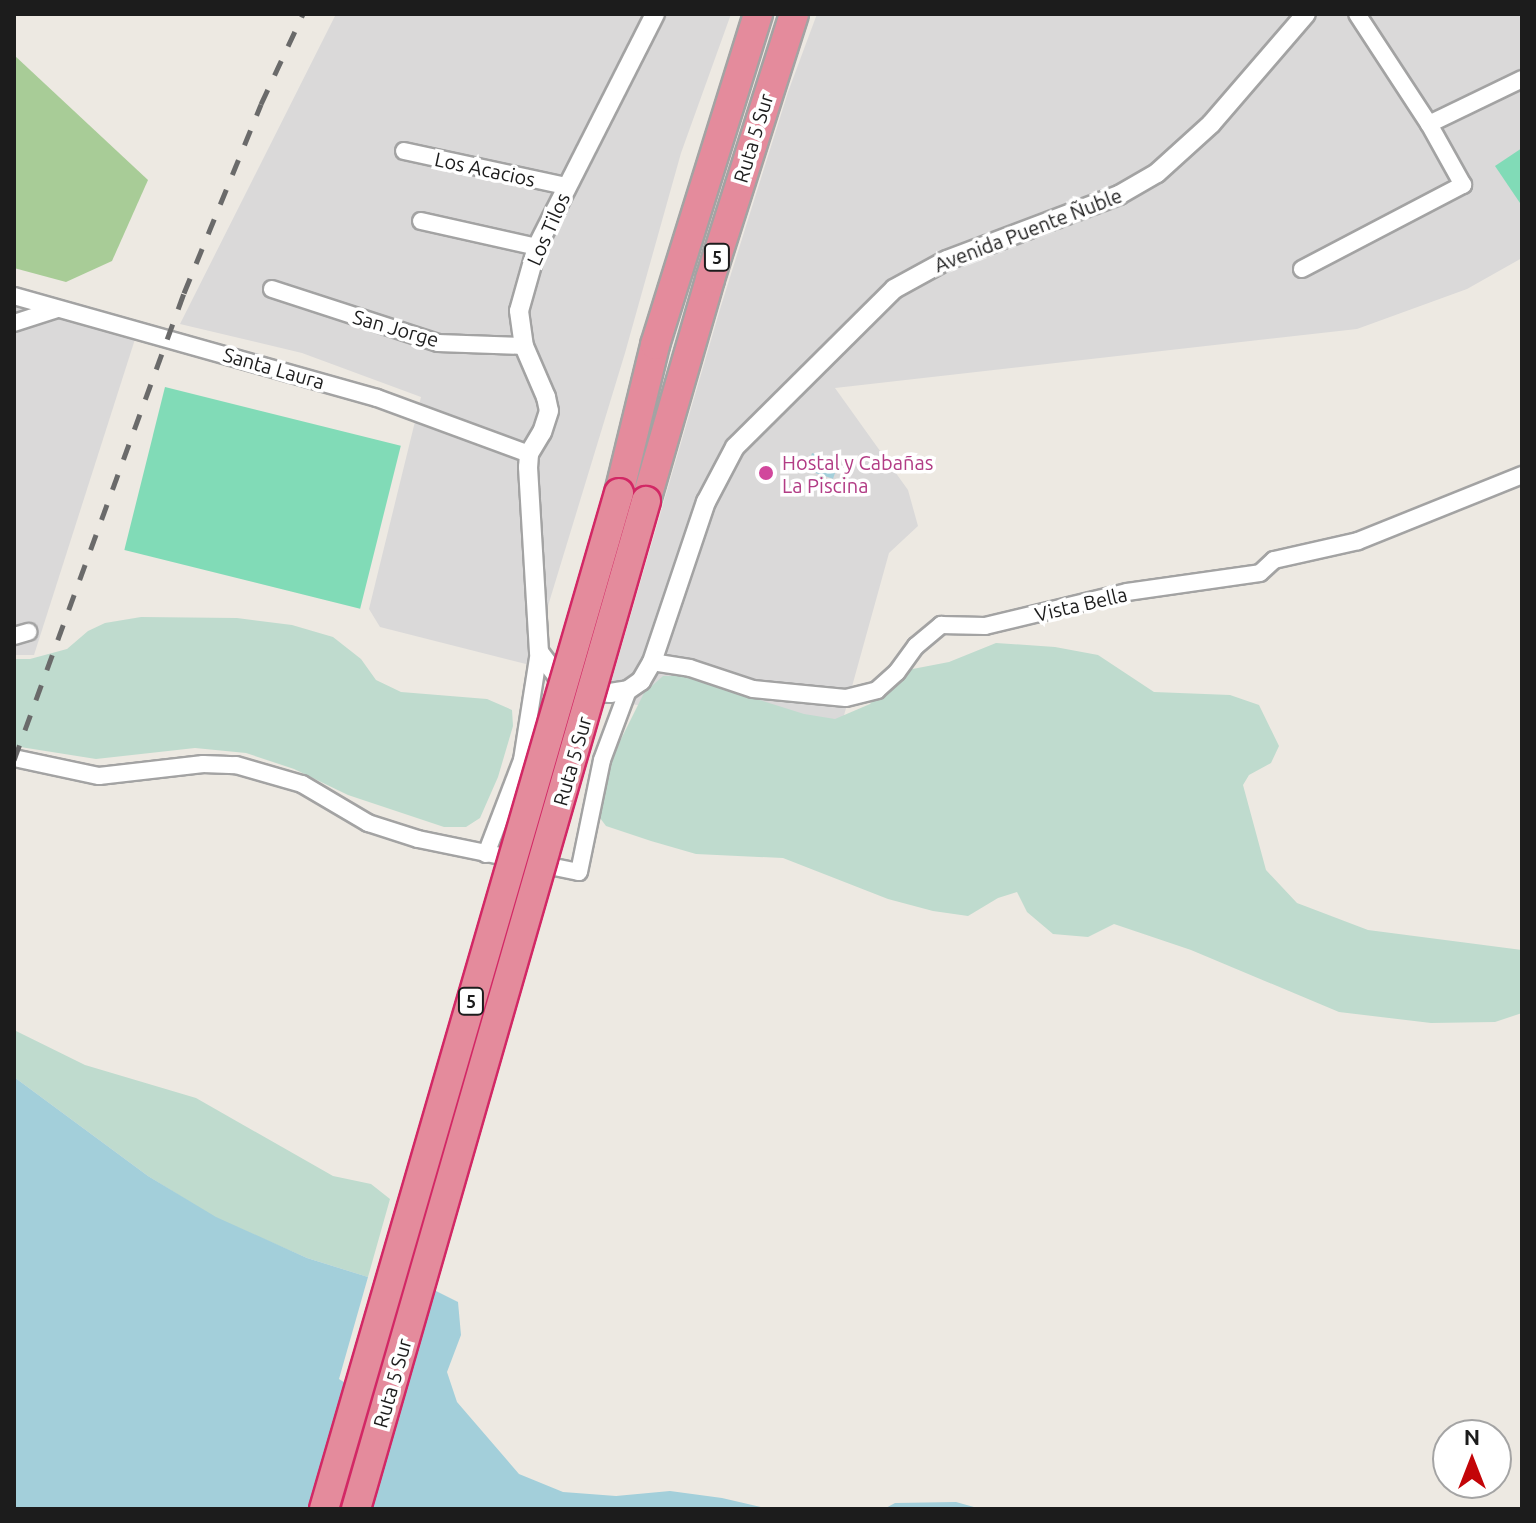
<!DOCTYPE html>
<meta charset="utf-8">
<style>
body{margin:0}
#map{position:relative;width:1536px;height:1523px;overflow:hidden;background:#ede9e2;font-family:Ubuntu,sans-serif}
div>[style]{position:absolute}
.residential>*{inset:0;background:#dad9d9}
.forest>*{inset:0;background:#a8cc97}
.wetland>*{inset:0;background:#bfdbce}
.pitch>*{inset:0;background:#81dbb7;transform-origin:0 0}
.water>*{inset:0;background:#a3cfda;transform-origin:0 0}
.roads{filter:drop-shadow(2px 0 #a3a3a3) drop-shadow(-2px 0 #a3a3a3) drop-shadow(0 2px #a3a3a3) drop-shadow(0 -2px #a3a3a3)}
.minor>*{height:16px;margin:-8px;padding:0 8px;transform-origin:8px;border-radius:8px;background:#fff}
.tertiary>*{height:18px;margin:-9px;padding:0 9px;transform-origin:9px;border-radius:9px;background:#fff}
.motorway>*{height:28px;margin:-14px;padding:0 14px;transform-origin:14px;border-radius:14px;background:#e48b9c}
.rail>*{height:5px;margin-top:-2.5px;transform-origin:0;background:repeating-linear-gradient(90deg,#6a6a6a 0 16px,transparent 0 32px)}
.bridges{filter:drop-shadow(2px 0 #d22865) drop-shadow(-2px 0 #d22865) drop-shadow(0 2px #d22865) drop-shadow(0 -2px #d22865)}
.motorway-bridge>*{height:28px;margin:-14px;padding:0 14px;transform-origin:14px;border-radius:14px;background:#e48b9c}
.dots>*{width:22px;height:22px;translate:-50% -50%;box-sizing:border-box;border:4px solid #fff;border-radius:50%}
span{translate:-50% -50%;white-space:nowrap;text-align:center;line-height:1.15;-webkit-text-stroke:7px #fff;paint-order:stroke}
.shield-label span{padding:2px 6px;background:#fff;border:2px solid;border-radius:6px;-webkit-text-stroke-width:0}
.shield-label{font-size:18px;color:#1c1c1c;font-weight:700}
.street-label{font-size:20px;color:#1c1c1c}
.hotel-label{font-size:20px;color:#b23c85}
.left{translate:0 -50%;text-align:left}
.frame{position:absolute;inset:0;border:16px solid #1c1c1c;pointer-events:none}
.north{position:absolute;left:1432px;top:1419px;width:80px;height:80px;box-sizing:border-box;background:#fff;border:2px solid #a4a4a4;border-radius:50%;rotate:0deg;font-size:22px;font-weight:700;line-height:32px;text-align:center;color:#1c1c1c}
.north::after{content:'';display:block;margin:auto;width:28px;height:36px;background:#c30508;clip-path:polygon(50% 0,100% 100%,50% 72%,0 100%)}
</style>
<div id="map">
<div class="residential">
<i style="clip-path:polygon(336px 14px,731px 14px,681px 153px,625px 353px,530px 665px,380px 627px,369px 609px,421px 397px,302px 353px,180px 324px)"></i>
<i style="clip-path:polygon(817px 14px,1522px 14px,1522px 258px,1467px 289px,1357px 329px,835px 388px,908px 490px,918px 526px,889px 553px,838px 737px,606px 700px,720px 309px,788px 92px)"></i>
<i style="clip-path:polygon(14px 303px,136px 336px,34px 655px,14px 655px)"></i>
</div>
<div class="forest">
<i style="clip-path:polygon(14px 55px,148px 180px,112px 261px,66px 282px,14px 268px)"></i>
</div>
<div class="wetland">
<i style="clip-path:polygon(141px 617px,237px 618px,292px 625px,333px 637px,361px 659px,376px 680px,401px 692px,487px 699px,512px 710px,513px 726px,498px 777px,480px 818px,466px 827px,444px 827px,348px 795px,294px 769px,246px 753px,195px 748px,96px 759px,14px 746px,14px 659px,30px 659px,67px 649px,88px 631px,105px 623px)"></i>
<i style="clip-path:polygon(996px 643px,1055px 647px,1098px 655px,1154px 692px,1230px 695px,1259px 705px,1279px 746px,1271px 763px,1249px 775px,1243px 785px,1266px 870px,1297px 903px,1368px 930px,1522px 950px,1522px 1013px,1495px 1022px,1431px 1023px,1339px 1012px,1191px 950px,1114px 924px,1088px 937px,1053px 934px,1027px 912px,1017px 892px,998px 898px,968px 916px,933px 911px,888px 899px,783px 858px,696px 854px,651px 841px,606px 826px,594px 810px,614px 753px,644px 693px,663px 676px,684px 676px,804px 714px,835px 719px,870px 704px,897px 672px,949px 662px)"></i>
<i style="clip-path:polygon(14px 1030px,85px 1065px,196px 1098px,333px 1176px,371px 1184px,390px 1199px,368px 1277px,307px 1258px,216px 1218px,148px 1176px,14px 1077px)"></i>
</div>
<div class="pitch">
<i style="clip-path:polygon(1522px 148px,1522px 206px,1495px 166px)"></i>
<i style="left:165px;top:387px;width:243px;height:168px;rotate:14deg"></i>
</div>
<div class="water">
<i style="left:812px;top:453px;width:28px;height:18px;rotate:18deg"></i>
<i style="clip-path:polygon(14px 1077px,148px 1176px,216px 1217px,307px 1258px,368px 1277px,339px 1379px,369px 1398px,401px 1286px,426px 1286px,458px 1302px,461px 1335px,447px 1372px,457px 1402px,519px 1474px,563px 1492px,616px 1496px,670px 1491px,722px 1498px,769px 1509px,14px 1509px)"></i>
<i style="clip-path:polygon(956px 1502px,981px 1509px,884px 1509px,895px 1503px)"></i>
</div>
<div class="roads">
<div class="minor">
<i style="left:1429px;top:124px;width:103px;rotate:-25.8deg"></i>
<i style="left:404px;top:151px;width:166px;rotate:12.2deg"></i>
<i style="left:421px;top:221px;width:119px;rotate:12.6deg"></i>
<i style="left:1302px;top:269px;width:182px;rotate:-27.6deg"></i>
<i style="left:1463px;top:185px;width:70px;rotate:-119.1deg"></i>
<i style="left:1429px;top:124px;width:131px;rotate:-123.2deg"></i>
<i style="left:272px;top:289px;width:175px;rotate:18deg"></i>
<i style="left:438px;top:343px;width:86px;rotate:2deg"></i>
<i style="left:14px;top:296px;width:377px;rotate:15.7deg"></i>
<i style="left:377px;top:398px;width:162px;rotate:20.2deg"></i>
<i style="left:14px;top:323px;width:45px;rotate:-18deg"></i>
<i style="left:14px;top:636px;width:15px;rotate:-16deg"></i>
<i style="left:652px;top:662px;width:38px;rotate:9deg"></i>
<i style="left:690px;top:668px;width:66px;rotate:18.4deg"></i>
<i style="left:753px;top:689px;width:93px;rotate:5.5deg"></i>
<i style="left:846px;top:698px;width:32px;rotate:-14deg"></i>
<i style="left:877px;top:690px;width:27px;rotate:-42deg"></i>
<i style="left:897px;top:672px;width:32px;rotate:-54deg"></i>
<i style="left:916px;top:646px;width:33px;rotate:-40deg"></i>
<i style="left:941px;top:625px;width:44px;rotate:1.3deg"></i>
<i style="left:985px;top:626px;width:146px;rotate:-13.5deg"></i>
<i style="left:1127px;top:592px;width:134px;rotate:-8.1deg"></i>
<i style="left:1260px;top:573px;width:19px;rotate:-43deg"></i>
<i style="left:1274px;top:560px;width:86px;rotate:-12.7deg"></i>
<i style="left:1358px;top:541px;width:177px;rotate:-21.9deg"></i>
<i style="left:14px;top:758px;width:87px;rotate:12deg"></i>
<i style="left:99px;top:776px;width:105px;rotate:-6.6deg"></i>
<i style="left:203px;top:764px;width:33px;rotate:2deg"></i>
<i style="left:236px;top:765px;width:69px;rotate:16.1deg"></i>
<i style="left:302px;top:784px;width:77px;rotate:30.6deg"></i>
<i style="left:368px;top:823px;width:52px;rotate:17.7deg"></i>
<i style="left:418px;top:839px;width:164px;rotate:11.6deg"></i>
<i style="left:579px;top:872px;width:114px;rotate:-78.4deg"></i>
<i style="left:602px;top:760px;width:75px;rotate:-69.6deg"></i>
<i style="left:486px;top:854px;width:101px;rotate:-69deg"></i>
<i style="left:522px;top:760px;width:109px;rotate:-81.1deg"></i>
</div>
<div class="tertiary">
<i style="left:655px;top:14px;width:261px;rotate:116.9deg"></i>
<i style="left:537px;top:247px;width:66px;rotate:105.7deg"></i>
<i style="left:519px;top:311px;width:35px;rotate:82deg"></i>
<i style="left:524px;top:346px;width:56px;rotate:66.7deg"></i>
<i style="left:546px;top:397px;width:14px;rotate:78deg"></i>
<i style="left:549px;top:411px;width:22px;rotate:108deg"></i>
<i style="left:542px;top:432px;width:26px;rotate:121deg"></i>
<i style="left:529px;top:454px;width:13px;rotate:94deg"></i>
<i style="left:528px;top:467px;width:185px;rotate:86.6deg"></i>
<i style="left:539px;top:652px;width:31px;rotate:53deg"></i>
<i style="left:558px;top:677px;width:36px;rotate:23deg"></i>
<i style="left:591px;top:691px;width:19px;rotate:6deg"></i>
<i style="left:610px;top:693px;width:18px;rotate:-9deg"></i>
<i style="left:628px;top:690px;width:16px;rotate:-35deg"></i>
<i style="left:641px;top:681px;width:22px;rotate:-60deg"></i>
<i style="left:652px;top:662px;width:169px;rotate:-71.4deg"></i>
<i style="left:706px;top:502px;width:62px;rotate:-62.2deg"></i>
<i style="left:735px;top:447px;width:224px;rotate:-44.8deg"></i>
<i style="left:894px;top:289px;width:60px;rotate:-28.7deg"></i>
<i style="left:947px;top:260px;width:184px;rotate:-20.7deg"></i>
<i style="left:1119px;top:195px;width:44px;rotate:-30.1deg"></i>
<i style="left:1157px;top:173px;width:73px;rotate:-42.2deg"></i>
<i style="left:1211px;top:124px;width:145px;rotate:-49.2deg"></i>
</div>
<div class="motorway">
<i style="left:619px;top:493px;width:152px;rotate:-76.3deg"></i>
<i style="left:655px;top:345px;width:347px;rotate:-72.7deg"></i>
<i style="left:646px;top:501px;width:231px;rotate:-73.9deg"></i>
<i style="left:710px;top:279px;width:278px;rotate:-72.4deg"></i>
</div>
</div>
<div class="rail">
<i style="left:14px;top:760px;width:497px;rotate:-70deg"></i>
<i style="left:184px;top:293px;width:204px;rotate:-67.8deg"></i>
<i style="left:261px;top:104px;width:99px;rotate:-65deg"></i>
</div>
<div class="bridges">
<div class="motorway-bridge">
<i style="left:324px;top:1509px;width:1058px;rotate:-73.81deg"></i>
<i style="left:356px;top:1509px;width:1049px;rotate:-73.95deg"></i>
</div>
</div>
<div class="dots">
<i style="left:766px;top:473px;background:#d1479c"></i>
</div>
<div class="shield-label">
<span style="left:717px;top:257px">5</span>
<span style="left:471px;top:1001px">5</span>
</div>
<div class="street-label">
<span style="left:753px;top:138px;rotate:-73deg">Ruta 5 Sur</span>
<span style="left:485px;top:169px;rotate:12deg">Los Acacios</span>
<span style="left:548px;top:229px;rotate:-66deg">Los Tilos</span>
<span style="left:1028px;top:230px;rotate:-21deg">Avenida Puente Ñuble</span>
<span style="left:396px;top:328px;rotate:16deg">San Jorge</span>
<span style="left:274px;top:368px;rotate:16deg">Santa Laura</span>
<span style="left:1081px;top:604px;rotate:-13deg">Vista Bella</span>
<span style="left:572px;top:761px;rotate:-74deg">Ruta 5 Sur</span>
<span style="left:392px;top:1383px;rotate:-74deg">Ruta 5 Sur</span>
</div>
<div class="hotel-label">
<span class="left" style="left:782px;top:474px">Hostal y Cabañas<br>La Piscina</span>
</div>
<div class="frame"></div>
<div class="north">N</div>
</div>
